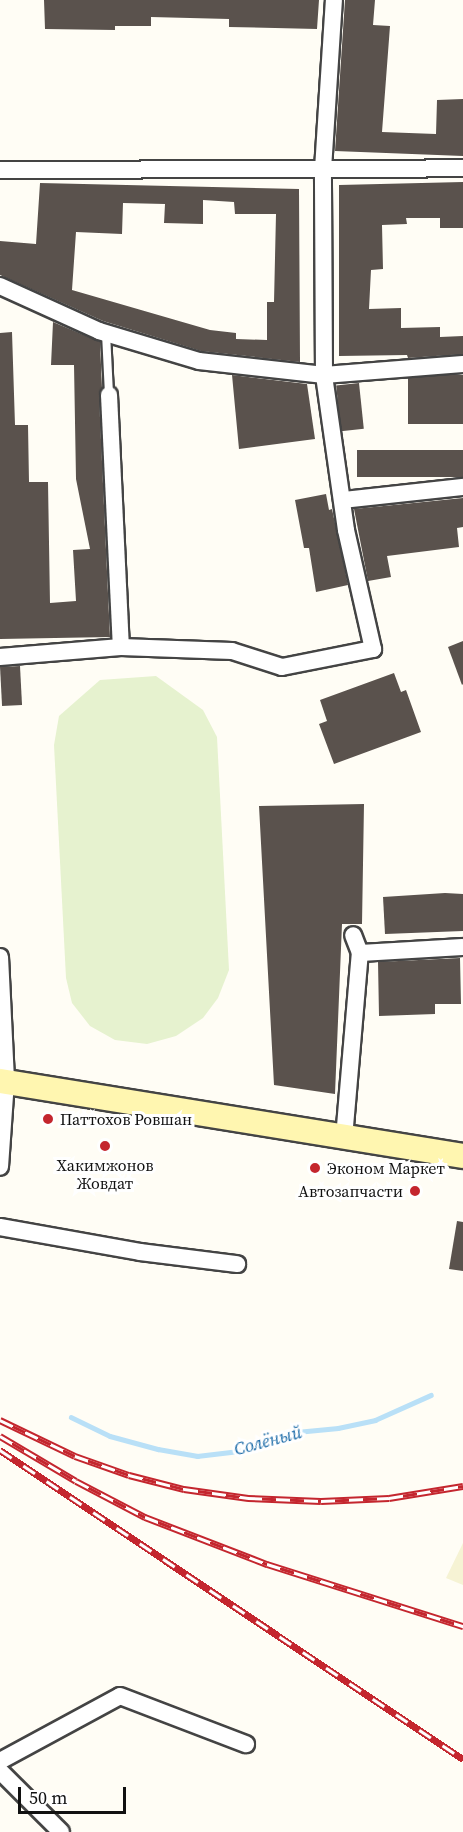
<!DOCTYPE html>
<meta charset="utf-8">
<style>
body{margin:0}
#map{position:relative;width:463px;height:1832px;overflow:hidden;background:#fffdf5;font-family:"Source Serif 4",serif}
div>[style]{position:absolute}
.farmland>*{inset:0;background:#f6f3d4}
.pitch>*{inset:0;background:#e6f2cf}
.stream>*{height:4.5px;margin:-2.25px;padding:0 2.25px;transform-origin:2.25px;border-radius:2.25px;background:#b9e0f7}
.building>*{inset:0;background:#5a524d;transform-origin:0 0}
.roads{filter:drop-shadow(2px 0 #444) drop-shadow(-2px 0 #444) drop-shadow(0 2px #444) drop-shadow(0 -2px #444)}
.service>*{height:8px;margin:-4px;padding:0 4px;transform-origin:4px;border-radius:4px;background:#fff}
.minor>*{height:16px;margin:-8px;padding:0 8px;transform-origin:8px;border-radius:8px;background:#fff}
.secondary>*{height:24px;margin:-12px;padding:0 12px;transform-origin:12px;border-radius:12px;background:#fff6b0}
.rail>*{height:7px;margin-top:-3.5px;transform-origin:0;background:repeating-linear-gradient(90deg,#fff 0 14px,#c4262e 0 28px);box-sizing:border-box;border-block:2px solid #c4262e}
.dots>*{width:16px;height:16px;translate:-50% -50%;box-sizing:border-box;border:3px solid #fff;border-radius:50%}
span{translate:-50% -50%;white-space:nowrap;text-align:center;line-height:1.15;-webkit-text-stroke:6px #fff;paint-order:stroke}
.poi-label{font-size:16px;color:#111}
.left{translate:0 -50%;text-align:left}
.right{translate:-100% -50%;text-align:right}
.water-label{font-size:18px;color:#1768a6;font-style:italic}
.scale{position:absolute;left:18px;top:1787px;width:108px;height:27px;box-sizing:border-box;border:3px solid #111;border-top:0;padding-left:8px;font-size:18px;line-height:21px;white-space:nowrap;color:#111;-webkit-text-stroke:4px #fff;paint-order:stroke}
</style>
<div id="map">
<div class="farmland">
<i style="clip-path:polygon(463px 1543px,463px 1585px,446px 1578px)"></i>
</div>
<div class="pitch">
<i style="clip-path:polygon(156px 676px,203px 710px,217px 737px,229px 970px,218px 998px,203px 1018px,176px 1036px,147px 1044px,115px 1040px,90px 1026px,72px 1003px,66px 978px,54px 745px,59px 716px,100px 680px)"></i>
</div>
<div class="stream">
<i style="left:71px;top:1417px;width:43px;rotate:26deg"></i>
<i style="left:110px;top:1436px;width:50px;rotate:15.2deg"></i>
<i style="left:158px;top:1449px;width:40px;rotate:10deg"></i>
<i style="left:197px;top:1456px;width:42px;rotate:-6.8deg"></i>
<i style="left:239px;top:1451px;width:50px;rotate:-21deg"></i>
<i style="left:286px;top:1433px;width:52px;rotate:-5.5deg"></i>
<i style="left:338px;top:1428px;width:38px;rotate:-12deg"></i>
<i style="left:375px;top:1420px;width:61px;rotate:-24.1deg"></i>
</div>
<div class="building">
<i style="clip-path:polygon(44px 0,319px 0,317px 29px,229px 27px,229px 19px,151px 17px,151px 26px,115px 26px,115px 30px,45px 29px)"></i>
<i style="clip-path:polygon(345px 0,375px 0,373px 25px,390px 26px,382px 132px,436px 134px,437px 100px,463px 99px,463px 156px,335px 151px)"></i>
<i style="clip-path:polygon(463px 182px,463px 228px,440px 228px,440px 218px,406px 218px,407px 224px,382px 225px,383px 269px,371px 270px,369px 309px,401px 308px,401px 328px,440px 327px,440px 337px,463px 336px,463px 354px,408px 358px,407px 355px,339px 356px,339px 185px)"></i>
<i style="clip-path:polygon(evenodd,40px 183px,299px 189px,300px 362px,201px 351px,103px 321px,0 275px,0 241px,36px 244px,40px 183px,203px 200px,234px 202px,235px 214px,276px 214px,274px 302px,267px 302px,267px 340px,236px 339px,236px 333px,210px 330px,72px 290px,76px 232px,122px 234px,123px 203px,165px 204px,164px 223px,203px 224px,203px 200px)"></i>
<i style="clip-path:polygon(53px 322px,100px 342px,102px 388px,99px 396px,110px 637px,0 639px,0 333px,12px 332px,15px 425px,28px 425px,29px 482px,48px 482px,50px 603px,76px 601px,73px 550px,90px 549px,76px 479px,74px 365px,51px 365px)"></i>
<i style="clip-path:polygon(232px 375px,307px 384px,315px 439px,239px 449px)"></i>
<i style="left:463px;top:375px;width:49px;height:55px;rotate:90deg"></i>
<i style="left:359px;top:383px;width:46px;height:23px;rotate:84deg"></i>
<i style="left:463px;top:450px;width:27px;height:106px;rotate:90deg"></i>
<i style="clip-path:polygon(326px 494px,329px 510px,332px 509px,348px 585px,316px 592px,309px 548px,304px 548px,295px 500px)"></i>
<i style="clip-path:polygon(463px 498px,463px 527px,457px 528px,459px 547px,387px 556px,391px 577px,368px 581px,354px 509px)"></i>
<i style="clip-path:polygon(463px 641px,463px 684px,462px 685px,448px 647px)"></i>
<i style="left:20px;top:666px;width:39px;height:20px;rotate:87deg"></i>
<i style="clip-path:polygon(394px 673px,401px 692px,406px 690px,421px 732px,334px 764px,319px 724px,327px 721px,320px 700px)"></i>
<i style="clip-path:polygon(364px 804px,362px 924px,342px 924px,335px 1094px,274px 1085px,259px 806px)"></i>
<i style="clip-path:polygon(445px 893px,463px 894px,463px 931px,385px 934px,383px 897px)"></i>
<i style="clip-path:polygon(460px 958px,461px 1004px,435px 1004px,435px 1014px,379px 1016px,378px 962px)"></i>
<i style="clip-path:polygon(457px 1221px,463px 1222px,463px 1271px,449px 1269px)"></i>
</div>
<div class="roads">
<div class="service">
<i style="left:106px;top:333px;width:62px;rotate:87.2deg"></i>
</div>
<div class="minor">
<i style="left:0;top:170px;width:463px;rotate:-0.2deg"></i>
<i style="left:0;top:286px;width:109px;rotate:24.4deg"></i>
<i style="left:99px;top:331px;width:104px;rotate:16.7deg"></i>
<i style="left:199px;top:361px;width:126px;rotate:6.4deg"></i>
<i style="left:324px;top:375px;width:139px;rotate:-4.5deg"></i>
<i style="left:109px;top:395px;width:252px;rotate:87.3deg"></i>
<i style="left:343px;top:500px;width:121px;rotate:-6.2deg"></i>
<i style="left:0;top:657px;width:121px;rotate:-4.7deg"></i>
<i style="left:121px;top:647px;width:111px;rotate:2.1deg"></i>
<i style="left:232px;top:651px;width:52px;rotate:17.7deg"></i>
<i style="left:282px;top:667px;width:93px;rotate:-11.2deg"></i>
<i style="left:373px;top:649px;width:122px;rotate:-102.8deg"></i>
<i style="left:346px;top:530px;width:157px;rotate:-98.1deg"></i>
<i style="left:324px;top:375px;width:206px;rotate:-90.3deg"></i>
<i style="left:323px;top:169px;width:169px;rotate:-86.3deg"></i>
<i style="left:360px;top:953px;width:103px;rotate:-3.3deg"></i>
<i style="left:0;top:957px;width:124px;rotate:87.2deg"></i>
<i style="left:6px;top:1081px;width:86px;rotate:94deg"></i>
<i style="left:344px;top:1138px;width:186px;rotate:-85.1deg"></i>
<i style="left:360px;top:953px;width:19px;rotate:-111deg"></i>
<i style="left:0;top:1227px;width:142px;rotate:10.1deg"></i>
<i style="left:140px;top:1252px;width:98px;rotate:7.1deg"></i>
<i style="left:0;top:1761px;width:136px;rotate:-28.4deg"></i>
<i style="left:120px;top:1696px;width:135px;rotate:20.9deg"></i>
<i style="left:0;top:1771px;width:86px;rotate:45deg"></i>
</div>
<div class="secondary">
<i style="left:0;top:1081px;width:469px;rotate:9.2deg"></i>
</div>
</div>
<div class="rail">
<i style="left:0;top:1420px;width:83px;rotate:25.6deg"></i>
<i style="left:75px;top:1456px;width:57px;rotate:19.4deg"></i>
<i style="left:129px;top:1475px;width:57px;rotate:14.3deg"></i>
<i style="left:184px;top:1489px;width:65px;rotate:8deg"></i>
<i style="left:248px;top:1498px;width:73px;rotate:2.4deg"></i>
<i style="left:321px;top:1501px;width:68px;rotate:-2.5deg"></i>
<i style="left:389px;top:1498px;width:75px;rotate:-9.2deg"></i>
<i style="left:0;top:1436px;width:88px;rotate:30.6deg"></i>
<i style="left:76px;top:1481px;width:78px;rotate:27.6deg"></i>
<i style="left:145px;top:1517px;width:131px;rotate:21.1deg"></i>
<i style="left:267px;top:1564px;width:206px;rotate:17.6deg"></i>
<i style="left:0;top:1450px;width:557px;rotate:33.72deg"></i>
</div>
<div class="dots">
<i style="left:48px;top:1119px;background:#c4262e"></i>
<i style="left:105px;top:1146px;background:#c4262e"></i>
<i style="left:315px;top:1168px;background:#c4262e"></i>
<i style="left:415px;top:1191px;background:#c4262e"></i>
</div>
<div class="poi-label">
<span class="left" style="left:60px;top:1119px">Паттохов Ровшан</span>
<span style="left:105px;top:1174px">Хакимжонов<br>Жовдат</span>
<span class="left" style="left:327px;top:1168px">Эконом Маркет</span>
<span class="right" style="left:403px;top:1191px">Автозапчасти</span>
</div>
<div class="water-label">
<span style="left:268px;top:1441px;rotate:-15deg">Солёный</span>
</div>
<div class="scale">50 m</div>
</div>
